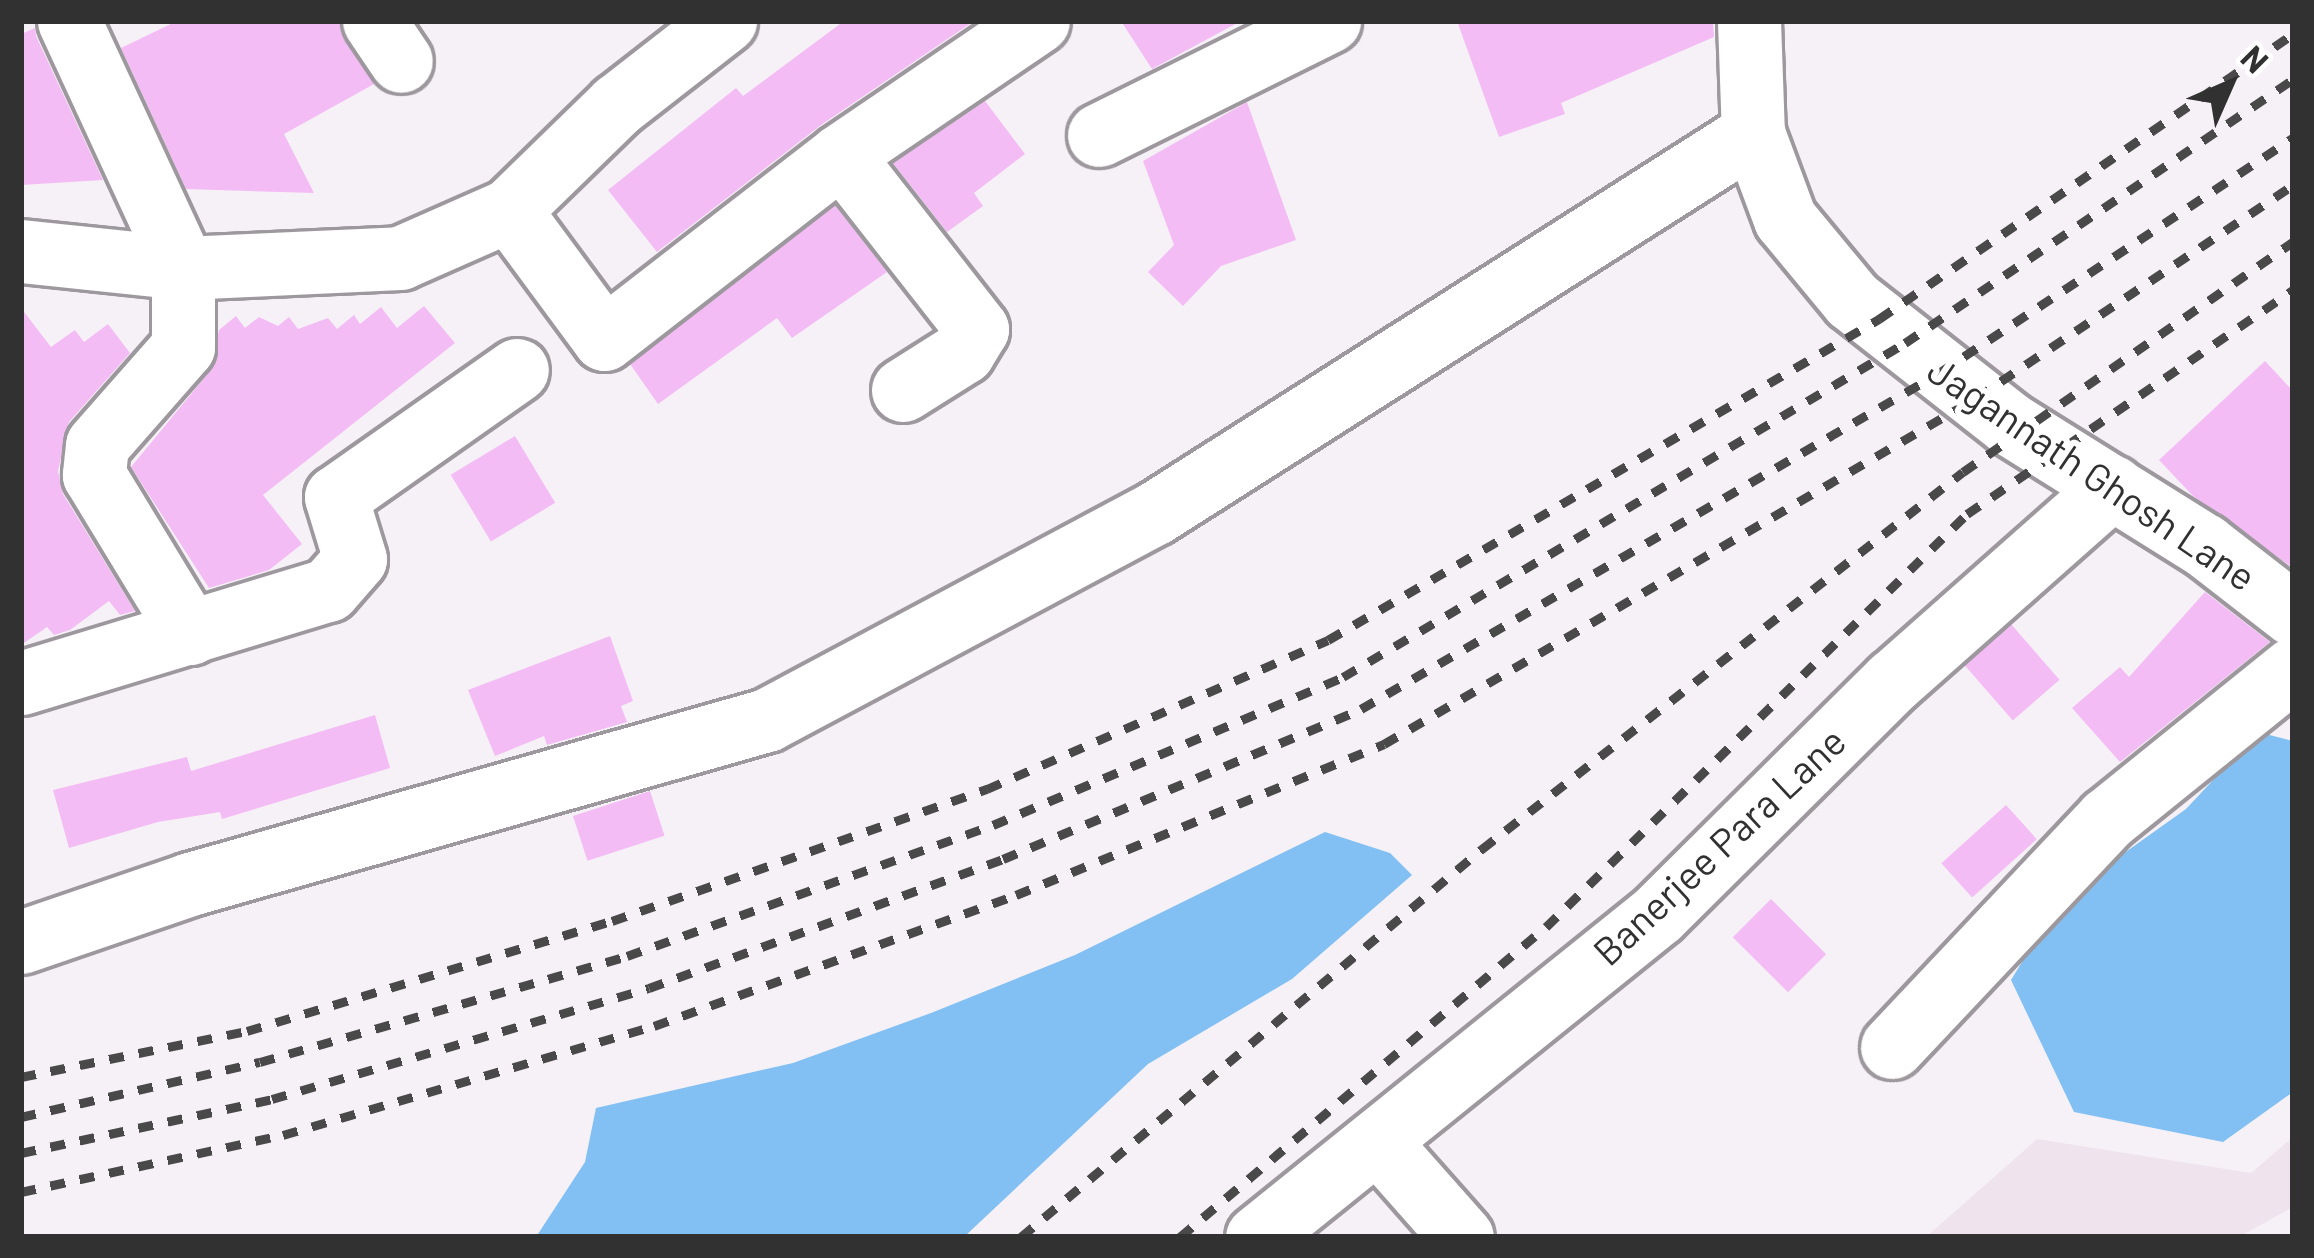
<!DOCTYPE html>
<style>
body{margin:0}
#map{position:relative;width:2314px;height:1258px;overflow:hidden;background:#f6f1f6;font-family:Barlow,sans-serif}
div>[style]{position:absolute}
.built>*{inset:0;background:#efe4ee}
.water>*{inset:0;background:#82c0f3}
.building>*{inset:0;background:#f4bcf5;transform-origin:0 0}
.roads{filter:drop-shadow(3px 0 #9d989d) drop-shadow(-3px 0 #9d989d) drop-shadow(0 3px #9d989d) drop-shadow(0 -3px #9d989d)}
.minor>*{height:63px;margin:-31.5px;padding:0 31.5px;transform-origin:31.5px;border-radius:31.5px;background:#fff}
.rail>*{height:9px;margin-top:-4.5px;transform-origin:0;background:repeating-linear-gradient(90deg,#4a494a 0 15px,transparent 0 30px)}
span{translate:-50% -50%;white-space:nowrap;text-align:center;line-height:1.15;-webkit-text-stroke:12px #fff;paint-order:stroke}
.street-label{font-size:39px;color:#323132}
.frame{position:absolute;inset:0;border:24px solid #323132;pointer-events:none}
.north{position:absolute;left:2170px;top:24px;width:120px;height:120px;-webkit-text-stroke:9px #fff;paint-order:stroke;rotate:45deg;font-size:33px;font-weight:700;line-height:48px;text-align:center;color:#323132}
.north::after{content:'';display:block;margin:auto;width:42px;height:54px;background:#323132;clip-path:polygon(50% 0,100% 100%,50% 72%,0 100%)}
</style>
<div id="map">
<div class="built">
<i style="clip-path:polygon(2293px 1137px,2293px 1207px,2239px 1237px,1926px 1237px,2037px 1139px,2251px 1173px)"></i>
</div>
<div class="water">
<i style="clip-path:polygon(2258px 732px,2293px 741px,2293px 1092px,2223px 1142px,2074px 1112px,2011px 980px,2061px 898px,2186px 809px)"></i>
<i style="clip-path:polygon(1325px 832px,1390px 853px,1412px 875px,1292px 979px,1148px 1064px,964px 1237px,536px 1237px,585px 1162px,596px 1108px,793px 1063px,931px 1013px,1075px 955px)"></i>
</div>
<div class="building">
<i style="clip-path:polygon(177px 21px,338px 21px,374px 84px,284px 134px,314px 193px,186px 189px,121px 48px)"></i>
<i style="clip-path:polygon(844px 21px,974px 21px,821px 125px,657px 252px,608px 190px,736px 88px,743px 96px)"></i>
<i style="clip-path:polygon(1121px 21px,1241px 21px,1152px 69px)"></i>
<i style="clip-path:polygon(1457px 21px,1713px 21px,1714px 37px,1561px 103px,1565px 114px,1499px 137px)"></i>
<i style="clip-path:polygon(35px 28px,36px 36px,103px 180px,21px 185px,21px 34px)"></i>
<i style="clip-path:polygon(985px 101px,1025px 154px,974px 193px,983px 206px,947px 232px,893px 163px)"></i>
<i style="clip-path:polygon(1247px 102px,1296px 240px,1221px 266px,1183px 306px,1148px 272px,1174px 245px,1143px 161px)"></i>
<i style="clip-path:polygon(835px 205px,887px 272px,792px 338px,777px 318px,658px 404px,630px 364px)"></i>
<i style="clip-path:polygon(424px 306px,455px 343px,263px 495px,302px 544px,269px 570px,209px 588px,131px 467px,210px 371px,219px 330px,236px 316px,245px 328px,259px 317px,278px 326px,289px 317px,298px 329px,328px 318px,337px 329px,354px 315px,360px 324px,381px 307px,397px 328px)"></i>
<i style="clip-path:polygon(21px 308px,51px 347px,75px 330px,84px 342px,108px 324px,130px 353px,69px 422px,58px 471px,63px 494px,135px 611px,120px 615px,109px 601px,70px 630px,54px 635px,47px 627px,21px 645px)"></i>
<i style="clip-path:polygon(2265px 361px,2293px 391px,2293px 568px,2193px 496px,2159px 460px)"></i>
<i style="left:515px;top:436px;width:78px;height:75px;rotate:59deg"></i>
<i style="clip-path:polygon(2205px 592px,2270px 642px,2120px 762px,2072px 708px,2120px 667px,2129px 677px)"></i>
<i style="left:2011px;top:624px;width:74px;height:62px;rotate:49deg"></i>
<i style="clip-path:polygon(610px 636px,633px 701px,621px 706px,627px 722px,547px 745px,544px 736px,495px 756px,468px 690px)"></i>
<i style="clip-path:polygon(375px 715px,390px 768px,222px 819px,220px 812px,158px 822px,69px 848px,53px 790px,187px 757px,191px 771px)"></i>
<i style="left:650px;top:791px;width:47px;height:81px;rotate:72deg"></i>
<i style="left:2006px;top:805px;width:46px;height:87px;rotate:48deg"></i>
<i style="left:1771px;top:899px;width:78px;height:54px;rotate:45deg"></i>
</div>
<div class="roads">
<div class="minor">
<i style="left:69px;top:21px;width:272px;rotate:65.2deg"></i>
<i style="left:183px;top:268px;width:79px;rotate:90deg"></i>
<i style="left:183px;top:347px;width:130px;rotate:131.3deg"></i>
<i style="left:97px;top:445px;width:30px;rotate:96deg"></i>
<i style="left:94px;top:475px;width:185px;rotate:58.7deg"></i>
<i style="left:374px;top:21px;width:48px;rotate:56deg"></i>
<i style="left:1749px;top:21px;width:112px;rotate:88deg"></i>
<i style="left:1753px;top:133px;width:92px;rotate:69.6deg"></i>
<i style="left:1785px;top:219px;width:105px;rotate:50.4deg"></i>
<i style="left:1852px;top:300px;width:201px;rotate:38.1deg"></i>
<i style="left:2010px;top:424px;width:229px;rotate:32deg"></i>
<i style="left:2204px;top:545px;width:113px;rotate:37.8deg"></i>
<i style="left:1099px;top:135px;width:257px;rotate:-26.4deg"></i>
<i style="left:841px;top:155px;width:221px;rotate:52deg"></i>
<i style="left:977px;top:329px;width:27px;rotate:121deg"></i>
<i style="left:963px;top:352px;width:71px;rotate:147.7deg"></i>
<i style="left:509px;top:210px;width:160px;rotate:53.6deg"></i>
<i style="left:604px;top:339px;width:300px;rotate:-37.8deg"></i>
<i style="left:841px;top:155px;width:238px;rotate:-34.2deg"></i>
<i style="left:21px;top:251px;width:163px;rotate:6deg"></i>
<i style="left:183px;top:268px;width:217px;rotate:-2.6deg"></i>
<i style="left:400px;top:258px;width:119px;rotate:-23.8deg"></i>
<i style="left:509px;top:210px;width:151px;rotate:-44.2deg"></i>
<i style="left:617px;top:105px;width:137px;rotate:-37.9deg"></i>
<i style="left:21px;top:683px;width:321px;rotate:-16.9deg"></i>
<i style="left:328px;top:590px;width:41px;rotate:-48.9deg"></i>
<i style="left:355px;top:559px;width:65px;rotate:-107deg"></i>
<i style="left:336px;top:497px;width:221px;rotate:-35.1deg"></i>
<i style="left:21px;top:942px;width:179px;rotate:-18.9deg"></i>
<i style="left:190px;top:884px;width:600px;rotate:-15.87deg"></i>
<i style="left:767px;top:720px;width:440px;rotate:-28.1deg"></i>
<i style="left:1155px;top:513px;width:709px;rotate:-32.43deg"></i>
<i style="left:1892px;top:1047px;width:313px;rotate:-46.7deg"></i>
<i style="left:2107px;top:819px;width:239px;rotate:-38.9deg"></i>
<i style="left:1377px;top:1141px;width:128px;rotate:48.5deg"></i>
<i style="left:1257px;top:1237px;width:515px;rotate:-38.85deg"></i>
<i style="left:1658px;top:914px;width:331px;rotate:-44.8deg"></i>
<i style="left:1893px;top:681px;width:293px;rotate:-41.5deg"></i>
</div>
</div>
<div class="rail">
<i style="left:21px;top:1077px;width:231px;rotate:-11.5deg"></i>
<i style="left:247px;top:1031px;width:381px;rotate:-16.8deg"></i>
<i style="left:612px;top:921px;width:398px;rotate:-19.4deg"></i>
<i style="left:987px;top:789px;width:372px;rotate:-23.6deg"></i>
<i style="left:1328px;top:640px;width:638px;rotate:-30.22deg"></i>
<i style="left:1879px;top:319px;width:503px;rotate:-34.54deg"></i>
<i style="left:21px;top:1117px;width:245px;rotate:-13deg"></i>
<i style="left:260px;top:1062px;width:382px;rotate:-16.1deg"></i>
<i style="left:627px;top:956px;width:389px;rotate:-19.7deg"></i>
<i style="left:993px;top:825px;width:380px;rotate:-22.9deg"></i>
<i style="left:1343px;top:677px;width:654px;rotate:-30.72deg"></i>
<i style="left:1905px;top:343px;width:469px;rotate:-34.2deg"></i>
<i style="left:21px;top:1153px;width:257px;rotate:-12.1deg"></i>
<i style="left:272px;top:1099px;width:393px;rotate:-16.4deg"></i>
<i style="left:649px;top:988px;width:377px;rotate:-20deg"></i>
<i style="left:1003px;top:859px;width:388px;rotate:-22.7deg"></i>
<i style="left:1361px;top:709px;width:669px;rotate:-30.17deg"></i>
<i style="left:1939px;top:373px;width:425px;rotate:-33.6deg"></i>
<i style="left:21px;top:1192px;width:268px;rotate:-12.3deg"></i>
<i style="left:283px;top:1135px;width:387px;rotate:-16.4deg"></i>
<i style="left:654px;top:1026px;width:385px;rotate:-19.9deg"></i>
<i style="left:1016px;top:895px;width:398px;rotate:-22.3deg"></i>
<i style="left:1384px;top:744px;width:686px;rotate:-30.3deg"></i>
<i style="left:1976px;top:398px;width:382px;rotate:-33.9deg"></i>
<i style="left:1021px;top:1237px;width:603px;rotate:-40.09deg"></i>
<i style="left:1482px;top:849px;width:611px;rotate:-38.09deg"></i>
<i style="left:1963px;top:472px;width:402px;rotate:-34.9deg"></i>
<i style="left:1180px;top:1237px;width:480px;rotate:-40.3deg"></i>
<i style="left:1546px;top:927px;width:590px;rotate:-44.45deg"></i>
<i style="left:1967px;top:514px;width:396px;rotate:-34.5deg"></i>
</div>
<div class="street-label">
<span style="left:2092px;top:473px;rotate:34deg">Jagannath Ghosh Lane</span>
<span style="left:1719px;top:846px;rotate:-43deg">Banerjee Para Lane</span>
</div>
<div class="frame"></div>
<div class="north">N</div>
</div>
